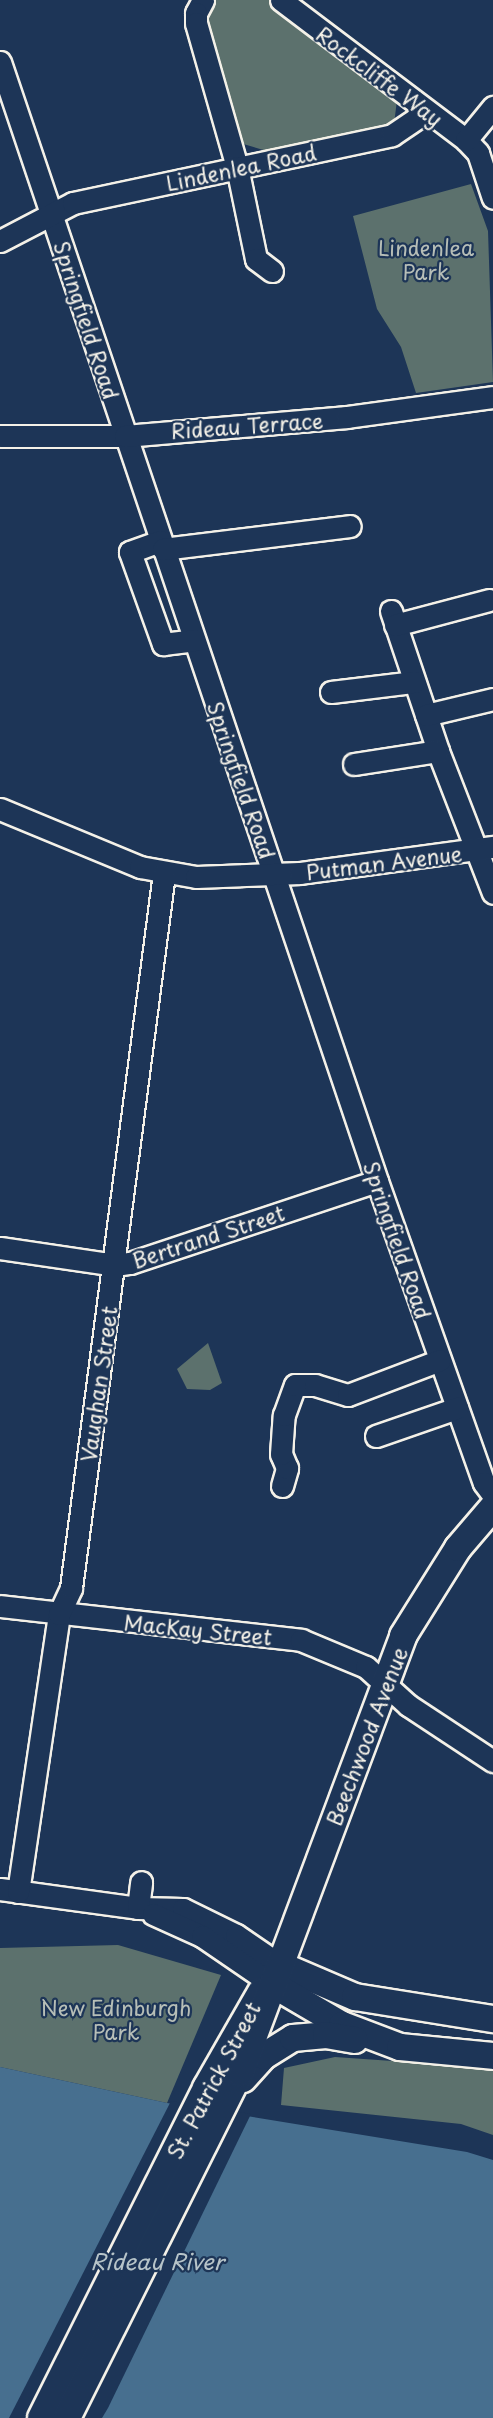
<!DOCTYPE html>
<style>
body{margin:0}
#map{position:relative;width:493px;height:2418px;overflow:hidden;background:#1d3557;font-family:"Playpen Sans",sans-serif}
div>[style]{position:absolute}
.green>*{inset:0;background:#5c716d}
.water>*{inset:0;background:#476f8f}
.pier>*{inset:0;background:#1d3557}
.roads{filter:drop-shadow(2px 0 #f4f1e8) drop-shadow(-2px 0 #f4f1e8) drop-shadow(0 2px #f4f1e8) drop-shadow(0 -2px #f4f1e8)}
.minor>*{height:21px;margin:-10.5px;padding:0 10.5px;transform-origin:10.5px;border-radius:10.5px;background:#1d3557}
.major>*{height:26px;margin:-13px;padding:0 13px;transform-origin:13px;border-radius:13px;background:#1d3557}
span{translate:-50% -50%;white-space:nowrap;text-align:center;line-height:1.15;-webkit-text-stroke:4.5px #1d3557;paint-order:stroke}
.street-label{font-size:21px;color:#f4f1e8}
.park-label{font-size:21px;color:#b7beb7}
.water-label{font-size:22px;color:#b7c4c9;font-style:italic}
</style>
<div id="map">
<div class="green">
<i style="clip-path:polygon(209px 0,271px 0,397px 100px,394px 124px,267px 151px,240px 143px,203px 20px)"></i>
<i style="clip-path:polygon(471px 184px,488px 231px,493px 382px,416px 393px,401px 347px,377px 309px,353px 216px)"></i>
<i style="clip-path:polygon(208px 1343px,222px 1383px,210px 1390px,187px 1389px,177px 1369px)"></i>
<i style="clip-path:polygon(118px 1945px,221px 1975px,167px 2103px,0 2067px,0 1948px)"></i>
<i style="clip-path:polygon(335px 2057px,493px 2068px,493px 2135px,461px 2124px,281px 2105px,284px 2068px)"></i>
</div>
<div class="water">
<i style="clip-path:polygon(0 2067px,167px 2103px,467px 2152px,493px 2160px,493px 2418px,0 2418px)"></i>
</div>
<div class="pier">
<i style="clip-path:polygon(171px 2101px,251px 2114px,108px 2408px,102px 2418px,9px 2418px)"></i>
</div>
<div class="roads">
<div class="minor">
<i style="left:203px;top:0;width:15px;rotate:118deg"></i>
<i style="left:196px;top:13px;width:10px;rotate:90deg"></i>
<i style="left:196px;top:23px;width:150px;rotate:74.1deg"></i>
<i style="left:237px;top:167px;width:94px;rotate:78.3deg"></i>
<i style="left:256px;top:259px;width:20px;rotate:37deg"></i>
<i style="left:281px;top:0;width:232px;rotate:37.1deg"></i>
<i style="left:466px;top:140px;width:18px;rotate:47deg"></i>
<i style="left:478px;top:153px;width:47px;rotate:71.6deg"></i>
<i style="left:0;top:62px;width:1181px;rotate:71.38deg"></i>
<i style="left:377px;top:1181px;width:320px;rotate:70.5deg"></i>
<i style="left:484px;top:1483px;width:15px;rotate:53deg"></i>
<i style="left:466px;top:140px;width:43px;rotate:-50.7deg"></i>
<i style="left:0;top:241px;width:82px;rotate:-27.5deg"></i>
<i style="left:73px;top:203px;width:326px;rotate:-12deg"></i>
<i style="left:392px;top:135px;width:41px;rotate:-34.1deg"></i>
<i style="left:0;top:436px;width:125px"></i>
<i style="left:125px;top:436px;width:223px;rotate:-4.9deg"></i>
<i style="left:347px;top:417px;width:147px;rotate:-7.8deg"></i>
<i style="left:160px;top:541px;width:32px;rotate:160deg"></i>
<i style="left:130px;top:552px;width:98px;rotate:70.3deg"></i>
<i style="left:163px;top:644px;width:31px;rotate:-7deg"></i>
<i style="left:163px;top:549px;width:188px;rotate:-7deg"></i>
<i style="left:391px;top:611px;width:148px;rotate:71.4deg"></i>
<i style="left:438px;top:751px;width:152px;rotate:68.8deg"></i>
<i style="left:395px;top:625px;width:97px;rotate:-14.9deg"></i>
<i style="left:331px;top:692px;width:84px;rotate:-6.9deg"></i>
<i style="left:426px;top:715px;width:69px;rotate:-13.4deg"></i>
<i style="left:354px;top:764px;width:85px;rotate:-8.8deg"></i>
<i style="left:0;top:809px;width:152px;rotate:22.5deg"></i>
<i style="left:140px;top:867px;width:57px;rotate:10.1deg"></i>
<i style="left:196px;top:877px;width:104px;rotate:-2.2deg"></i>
<i style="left:300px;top:873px;width:195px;rotate:-7.7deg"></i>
<i style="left:0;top:1248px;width:116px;rotate:8.4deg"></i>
<i style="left:115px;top:1265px;width:15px;rotate:-8deg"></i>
<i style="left:130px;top:1263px;width:260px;rotate:-18.4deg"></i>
<i style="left:376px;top:1436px;width:86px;rotate:-19.1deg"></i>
<i style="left:282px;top:1486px;width:19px;rotate:-74deg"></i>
<i style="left:287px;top:1468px;width:15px;rotate:-113deg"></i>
<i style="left:281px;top:1454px;width:39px;rotate:-86deg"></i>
<i style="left:284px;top:1415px;width:32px;rotate:-70deg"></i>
<i style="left:295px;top:1385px;width:20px"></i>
<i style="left:315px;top:1385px;width:34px;rotate:17deg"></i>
<i style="left:348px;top:1395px;width:98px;rotate:-20.8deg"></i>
<i style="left:0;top:1606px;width:303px;rotate:6.4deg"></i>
<i style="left:301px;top:1640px;width:70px;rotate:22.6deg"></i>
<i style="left:366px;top:1667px;width:57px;rotate:42.1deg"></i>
<i style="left:408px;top:1705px;width:102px;rotate:33.4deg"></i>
<i style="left:0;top:1889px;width:139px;rotate:7.8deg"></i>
<i style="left:138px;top:1908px;width:45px;rotate:1.3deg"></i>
<i style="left:183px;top:1909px;width:59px;rotate:26.1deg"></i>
<i style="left:236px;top:1935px;width:53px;rotate:34.3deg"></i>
<i style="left:18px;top:1892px;width:281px;rotate:-81.6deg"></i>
<i style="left:59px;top:1614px;width:29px;rotate:-65deg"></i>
<i style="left:71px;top:1588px;width:721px;rotate:-82.59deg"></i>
<i style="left:138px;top:1908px;width:26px;rotate:-83deg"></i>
<i style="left:153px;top:1914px;width:54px;rotate:24.2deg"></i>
<i style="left:202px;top:1936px;width:85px;rotate:34.4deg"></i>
</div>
<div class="major">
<i style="left:280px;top:1965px;width:82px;rotate:23.1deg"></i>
<i style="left:355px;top:1997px;width:140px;rotate:9.1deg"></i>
<i style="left:272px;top:1984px;width:81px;rotate:30.4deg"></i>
<i style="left:342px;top:2025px;width:62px;rotate:20.8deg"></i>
<i style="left:400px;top:2047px;width:93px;rotate:5.5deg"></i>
<i style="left:243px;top:2079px;width:31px;rotate:-48deg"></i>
<i style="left:264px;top:2056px;width:34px;rotate:-32deg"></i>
<i style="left:293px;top:2038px;width:33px;rotate:-5deg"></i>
<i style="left:326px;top:2035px;width:29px;rotate:10deg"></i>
<i style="left:41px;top:2418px;width:369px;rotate:-63.4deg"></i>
<i style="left:206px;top:2088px;width:111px;rotate:-60.2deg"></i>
<i style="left:67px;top:2418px;width:386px;rotate:-63.4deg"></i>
<i style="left:240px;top:2073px;width:466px;rotate:-69.5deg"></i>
<i style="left:403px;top:1636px;width:104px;rotate:-58deg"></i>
<i style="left:458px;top:1548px;width:54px;rotate:-49.5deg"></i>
</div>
</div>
<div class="street-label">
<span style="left:380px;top:76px;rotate:37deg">Rockcliffe Way</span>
<span style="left:241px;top:167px;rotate:-12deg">Lindenlea Road</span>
<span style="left:87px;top:320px;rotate:72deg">Springfield Road</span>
<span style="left:247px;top:425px;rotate:-4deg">Rideau Terrace</span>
<span style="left:242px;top:780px;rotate:71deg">Springfield Road</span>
<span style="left:384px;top:862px;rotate:-7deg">Putman Avenue</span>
<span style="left:208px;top:1236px;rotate:-18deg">Bertrand Street</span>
<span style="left:398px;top:1240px;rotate:71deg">Springfield Road</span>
<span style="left:98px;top:1384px;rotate:-82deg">Vaughan Street</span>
<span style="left:198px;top:1629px;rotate:6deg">MacKay Street</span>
<span style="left:366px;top:1736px;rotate:-69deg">Beechwood Avenue</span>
<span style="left:213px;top:2080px;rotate:-62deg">St. Patrick Street</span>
</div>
<div class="park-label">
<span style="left:426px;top:259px">Lindenlea<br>Park</span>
<span style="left:116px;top:2019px">New Edinburgh<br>Park</span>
</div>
<div class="water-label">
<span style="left:157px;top:2261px">Rideau River</span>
</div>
</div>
